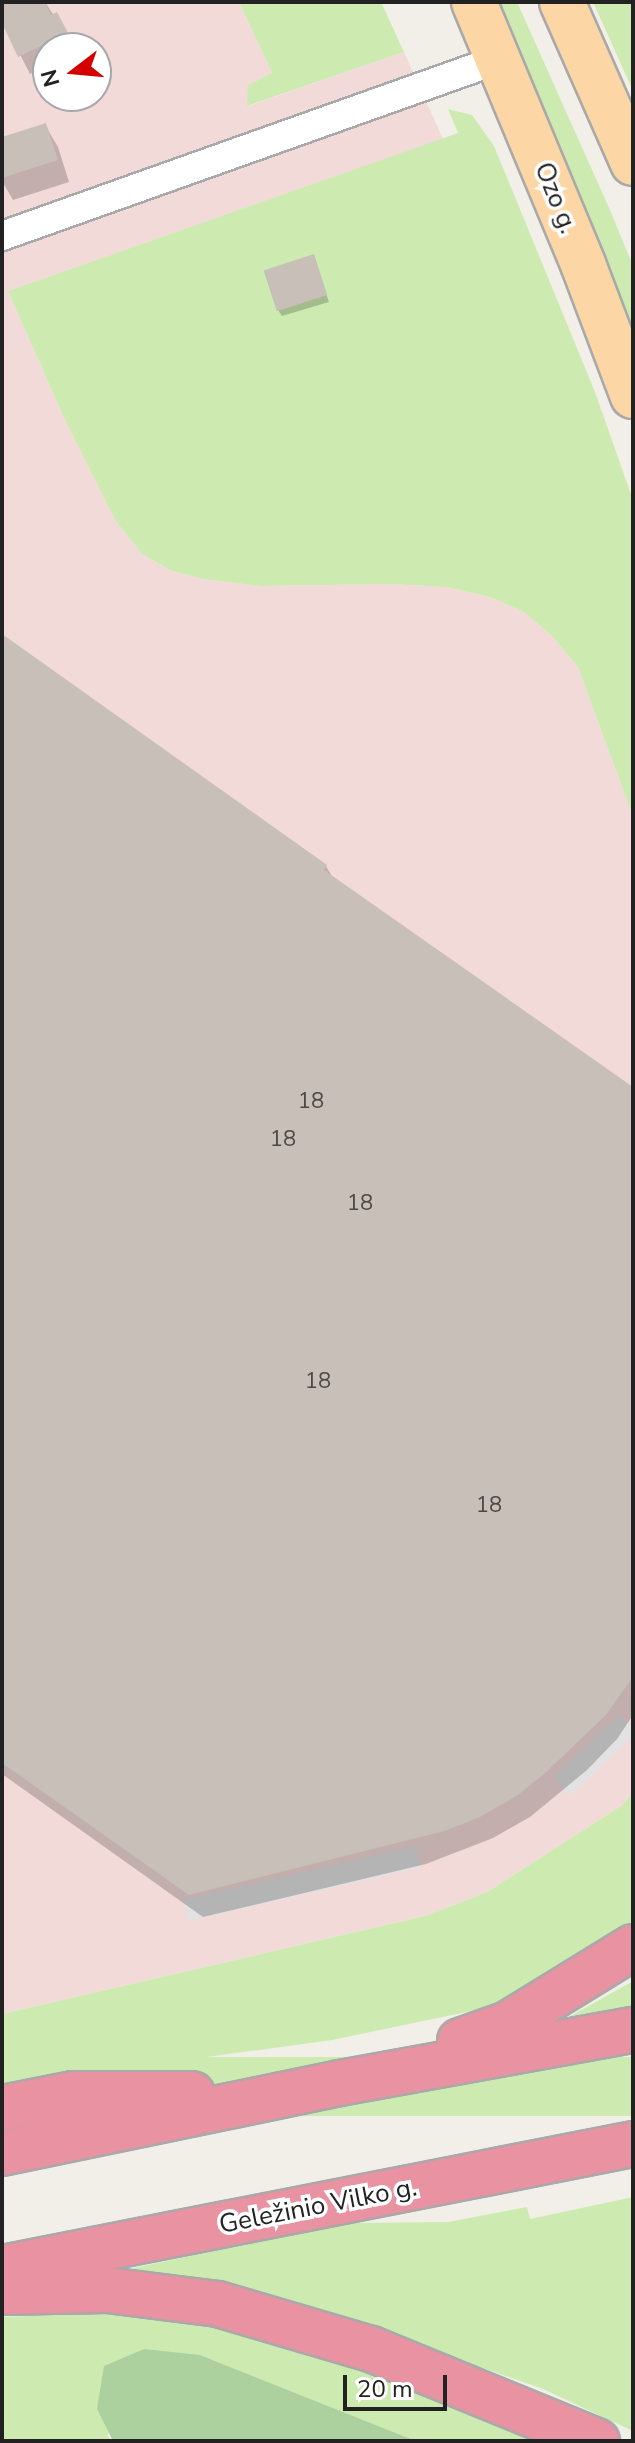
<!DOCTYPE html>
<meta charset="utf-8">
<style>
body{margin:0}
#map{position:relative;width:635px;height:2443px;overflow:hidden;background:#f2efe9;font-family:"Nunito Sans",sans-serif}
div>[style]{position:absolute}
.commercial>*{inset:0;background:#f2dad9}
.grass>*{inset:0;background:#cdebb0;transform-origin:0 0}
.forest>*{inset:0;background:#add19e}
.parking>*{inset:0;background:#e2e2e2;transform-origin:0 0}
.shadow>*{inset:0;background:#0003}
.building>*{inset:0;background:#c7bfb8;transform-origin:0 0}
.roads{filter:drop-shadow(2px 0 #a9a9a9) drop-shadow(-2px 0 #a9a9a9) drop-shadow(0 2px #a9a9a9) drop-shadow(0 -2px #a9a9a9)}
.street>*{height:28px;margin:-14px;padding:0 14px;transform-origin:14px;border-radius:14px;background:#fff}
.primary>*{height:44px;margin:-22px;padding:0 22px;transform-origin:22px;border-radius:22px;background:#fcd6a4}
.highway>*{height:44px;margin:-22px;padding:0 22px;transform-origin:22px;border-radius:22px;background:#e892a2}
span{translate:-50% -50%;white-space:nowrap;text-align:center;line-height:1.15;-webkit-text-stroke:7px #fff;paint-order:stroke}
.number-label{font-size:22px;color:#4b4948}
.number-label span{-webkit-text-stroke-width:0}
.street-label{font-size:26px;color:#222}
.frame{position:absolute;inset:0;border:4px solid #222;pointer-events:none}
.north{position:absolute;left:32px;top:32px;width:80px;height:80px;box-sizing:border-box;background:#fff;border:2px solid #a7a7a7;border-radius:50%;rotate:254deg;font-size:22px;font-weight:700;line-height:32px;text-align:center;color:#222}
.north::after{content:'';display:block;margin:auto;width:28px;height:36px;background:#d40000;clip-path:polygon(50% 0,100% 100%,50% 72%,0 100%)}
.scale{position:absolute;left:343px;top:2375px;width:104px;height:36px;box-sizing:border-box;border:4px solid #222;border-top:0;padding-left:10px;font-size:24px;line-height:28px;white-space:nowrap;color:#222;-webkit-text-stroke:6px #fff;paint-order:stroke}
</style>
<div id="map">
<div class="commercial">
<i style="clip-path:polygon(evenodd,2px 2px,239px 2px,272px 73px,248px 85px,248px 106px,404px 52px,443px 139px,8px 291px,64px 418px,115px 520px,142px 554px,172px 571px,203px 579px,261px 586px,388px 584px,447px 587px,490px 597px,524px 612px,551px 635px,578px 667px,633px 817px,633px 1793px,621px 1806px,487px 1892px,425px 1916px,2px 2014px,2px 2px,48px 48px,96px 48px,96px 96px,48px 96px,48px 48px)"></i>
</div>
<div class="grass">
<i style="clip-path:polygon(239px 2px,381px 2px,404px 52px,247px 106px,248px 85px,272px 73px)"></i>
<i style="clip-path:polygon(492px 2px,517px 2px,610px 210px,633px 266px,633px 337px)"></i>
<i style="clip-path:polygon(593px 2px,633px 2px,633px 91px)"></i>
<i style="clip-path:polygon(448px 109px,472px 115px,494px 146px,595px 392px,633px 500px,633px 817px,578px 667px,551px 635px,524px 612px,490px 597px,447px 587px,388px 584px,261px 586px,203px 579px,172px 571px,142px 554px,115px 520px,64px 418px,8px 291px,458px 133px)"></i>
<i style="clip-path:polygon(633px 1793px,633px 1931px,527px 1990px,481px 2009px,332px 2040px,2px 2085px,2px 2014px,425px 1916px,487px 1892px,621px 1806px)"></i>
<i style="clip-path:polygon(633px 1981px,633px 2006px,567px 2018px)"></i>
<i style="left:633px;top:2057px;width:59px;height:643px;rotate:90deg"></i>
<i style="clip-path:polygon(633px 2197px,633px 2431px,543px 2389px,284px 2298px,129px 2269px,347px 2223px,448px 2222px,527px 2207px,530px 2219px)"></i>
<i style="clip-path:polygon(112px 2313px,200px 2323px,368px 2368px,543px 2441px,416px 2441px,200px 2355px,107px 2435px,113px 2441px,2px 2441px,2px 2317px)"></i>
</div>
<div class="forest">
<i style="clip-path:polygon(144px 2349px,200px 2355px,416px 2441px,113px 2441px,97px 2409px,104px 2366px)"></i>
</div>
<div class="parking">
<i style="clip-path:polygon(619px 1715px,633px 1727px,633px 1736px,570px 1796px,554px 1776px)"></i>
<i style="left:416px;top:1846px;width:22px;height:239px;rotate:77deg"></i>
</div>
<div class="shadow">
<i style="clip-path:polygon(2px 2px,45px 2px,75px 48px,48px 48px,48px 65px,30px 74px,2px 19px)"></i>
<i style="clip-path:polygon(45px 125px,58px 147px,69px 182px,13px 200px,2px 181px,2px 140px)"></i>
<i style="clip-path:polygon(313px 257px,329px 302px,282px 316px,278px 310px)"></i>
<i style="clip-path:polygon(2px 636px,326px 866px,334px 880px,633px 1090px,633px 1715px,617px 1739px,587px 1770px,530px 1817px,493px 1838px,426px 1864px,203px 1917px,2px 1774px)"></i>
</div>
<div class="building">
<i style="clip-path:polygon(2px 2px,45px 2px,51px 15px,57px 12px,68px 33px,18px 57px,2px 23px)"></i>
<i style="clip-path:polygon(46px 123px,58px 160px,2px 178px,2px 137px)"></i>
<i style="left:314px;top:254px;width:43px;height:53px;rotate:72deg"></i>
<i style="clip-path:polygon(2px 634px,327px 865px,324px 870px,633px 1087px,633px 1677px,605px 1716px,544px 1774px,518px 1795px,480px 1817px,445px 1831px,189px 1895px,2px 1763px)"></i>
</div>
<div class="roads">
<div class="street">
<i style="left:2px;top:236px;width:529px;rotate:-19.57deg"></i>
</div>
<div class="primary">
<i style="left:474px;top:2px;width:284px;rotate:67.4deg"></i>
<i style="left:583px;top:264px;width:141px;rotate:69.3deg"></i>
<i style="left:562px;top:2px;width:176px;rotate:66.2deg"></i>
</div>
<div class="highway">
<i style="left:460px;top:2041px;width:51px;rotate:-19.5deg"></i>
<i style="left:508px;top:2024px;width:147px;rotate:-31.6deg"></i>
<i style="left:2px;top:2108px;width:72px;rotate:-11.2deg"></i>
<i style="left:73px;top:2094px;width:119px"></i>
<i style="left:2px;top:2153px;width:345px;rotate:-11.7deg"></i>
<i style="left:340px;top:2083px;width:298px;rotate:-10.3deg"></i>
<i style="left:2px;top:2268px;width:643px;rotate:-11.12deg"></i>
<i style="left:2px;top:2292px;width:105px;rotate:-1.1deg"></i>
<i style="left:107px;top:2290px;width:112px;rotate:7.2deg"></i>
<i style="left:218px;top:2304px;width:159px;rotate:16.4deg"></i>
<i style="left:371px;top:2349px;width:244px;rotate:22.2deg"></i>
</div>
</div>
<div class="number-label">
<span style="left:311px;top:1102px">18</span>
<span style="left:283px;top:1140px">18</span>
<span style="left:360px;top:1204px">18</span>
<span style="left:318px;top:1382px">18</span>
<span style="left:489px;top:1506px">18</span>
</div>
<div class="street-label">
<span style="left:556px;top:198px;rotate:68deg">Ozo g.</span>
<span style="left:318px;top:2206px;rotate:-11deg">Geležinio Vilko g.</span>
</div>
<div class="frame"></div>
<div class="north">N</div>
<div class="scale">20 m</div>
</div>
